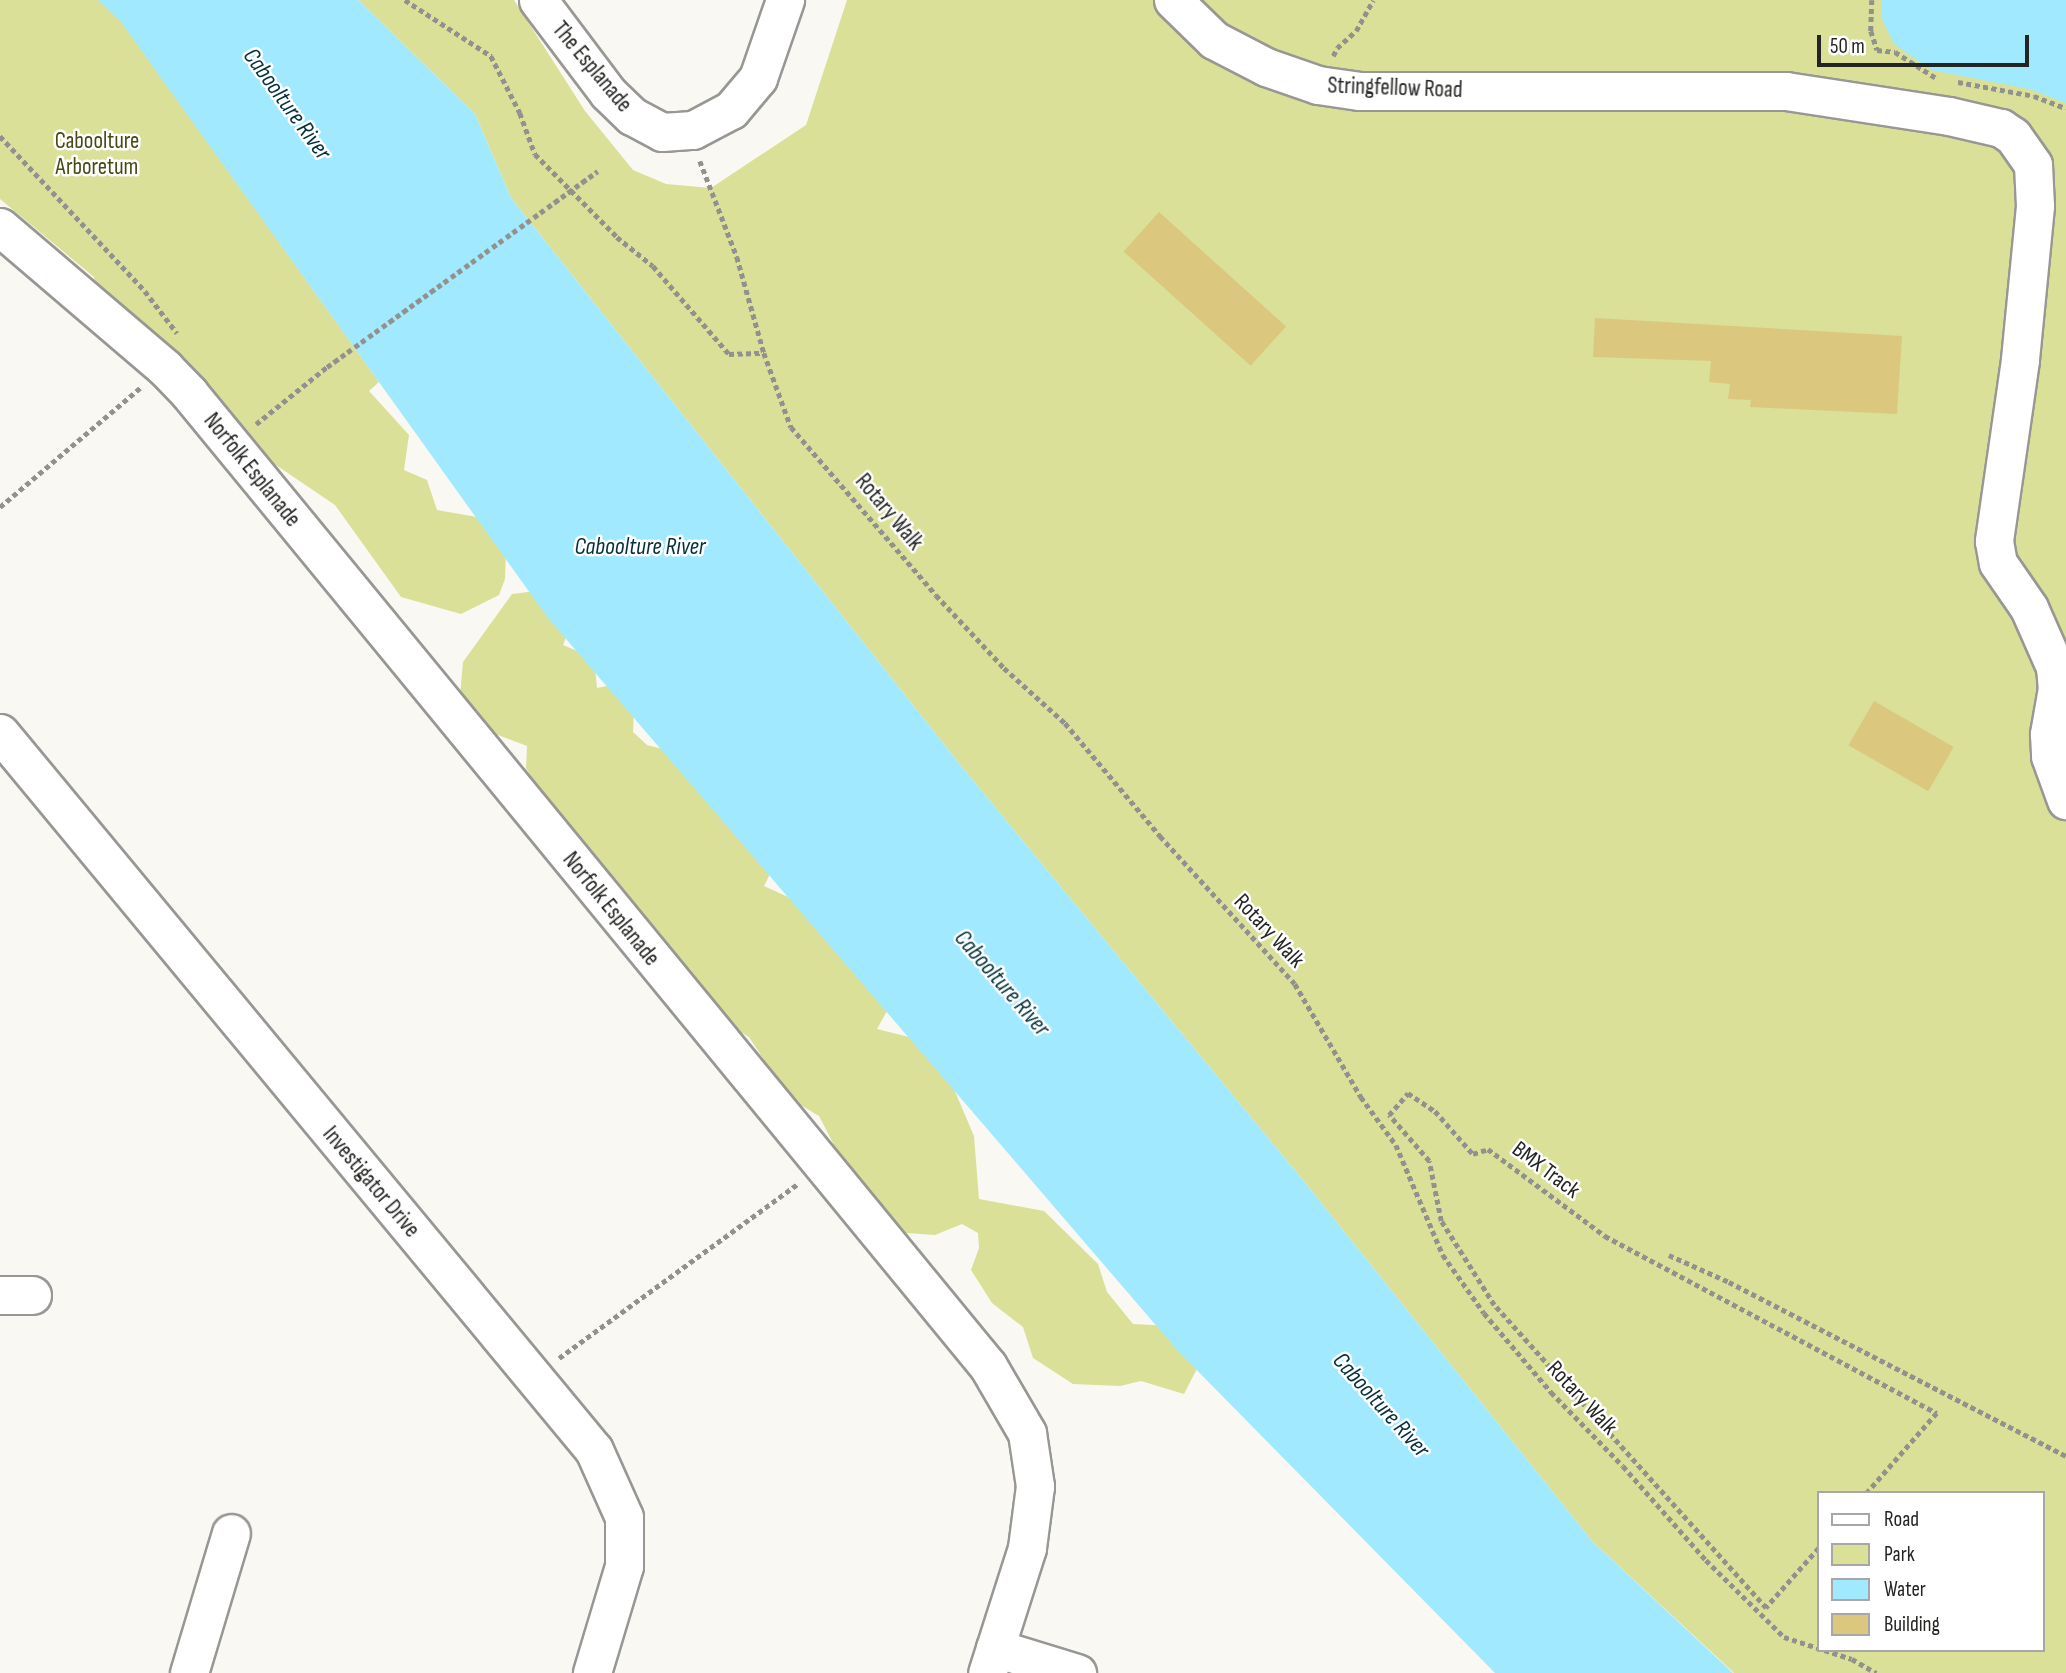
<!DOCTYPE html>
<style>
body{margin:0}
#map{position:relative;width:2066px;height:1673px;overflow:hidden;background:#f9f8f3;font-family:"Sofia Sans Condensed",sans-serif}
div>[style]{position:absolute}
.green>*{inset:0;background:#dae098}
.water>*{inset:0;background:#a1e9fe}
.building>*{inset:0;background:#dcc77e;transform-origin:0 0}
.path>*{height:4.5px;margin-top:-2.25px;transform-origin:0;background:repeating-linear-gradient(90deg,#91918d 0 5px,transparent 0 8.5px)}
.roads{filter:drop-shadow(2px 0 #989794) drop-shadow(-2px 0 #989794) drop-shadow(0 2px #989794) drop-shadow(0 -2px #989794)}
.minor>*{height:37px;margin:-18.5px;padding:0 18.5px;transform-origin:18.5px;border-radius:18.5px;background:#fff}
.path-bridge>*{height:4.5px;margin-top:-2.25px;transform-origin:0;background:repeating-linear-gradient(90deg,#91918d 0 5px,transparent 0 8.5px)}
span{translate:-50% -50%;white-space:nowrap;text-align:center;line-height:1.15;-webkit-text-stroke:5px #fff;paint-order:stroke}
.street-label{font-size:23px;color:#242422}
.park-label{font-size:23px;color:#464912}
.water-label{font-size:24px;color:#02313c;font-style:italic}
.legend{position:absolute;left:1817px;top:1491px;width:228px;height:161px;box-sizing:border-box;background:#fff;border:2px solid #a7a7a7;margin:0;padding:9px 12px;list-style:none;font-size:21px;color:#242422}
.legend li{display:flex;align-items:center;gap:14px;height:35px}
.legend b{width:35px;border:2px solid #a7a7a7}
.scale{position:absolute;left:1817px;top:35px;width:212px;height:32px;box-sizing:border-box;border:4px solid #242422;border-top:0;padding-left:9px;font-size:21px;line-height:24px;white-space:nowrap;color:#242422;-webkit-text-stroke:5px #fff;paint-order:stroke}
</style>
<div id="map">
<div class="green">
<i style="clip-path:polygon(0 0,126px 0,165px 83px,379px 382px,369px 391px,409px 435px,404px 470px,427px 480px,437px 510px,494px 520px,506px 546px,505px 579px,499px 595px,461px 614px,401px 597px,335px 505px,270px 461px,218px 407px,96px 295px,94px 277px,0 199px)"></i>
<i style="clip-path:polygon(evenodd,358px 0,514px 0,585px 111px,633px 170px,666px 184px,711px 188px,806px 125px,847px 0,2066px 0,2066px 1673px,1734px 1673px,1592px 1541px,1306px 1184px,962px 767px,511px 198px,475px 114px,358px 0,1819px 1493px,2043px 1493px,2043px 1650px,1819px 1650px,1819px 1493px)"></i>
<i style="clip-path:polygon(552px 589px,576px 612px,563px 645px,594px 658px,597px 688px,612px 685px,634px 709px,633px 732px,647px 745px,678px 753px,781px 852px,764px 886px,799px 902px,892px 1002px,877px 1029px,917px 1039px,945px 1068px,974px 1136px,979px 1199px,1044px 1211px,1098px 1264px,1107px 1292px,1133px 1324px,1192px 1327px,1204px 1355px,1184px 1394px,1141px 1381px,1120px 1386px,1073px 1384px,1033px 1358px,1023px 1327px,992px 1303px,971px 1270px,979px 1248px,978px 1233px,962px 1224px,935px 1235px,893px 1232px,846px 1168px,819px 1116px,789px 1098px,749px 1037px,714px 1017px,559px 827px,526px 768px,527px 746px,490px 732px,459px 706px,463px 662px,512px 594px)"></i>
</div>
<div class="water">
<i style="clip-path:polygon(98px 0,358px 0,475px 114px,511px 198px,962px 767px,1306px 1184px,1592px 1541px,1733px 1673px,1495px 1673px,1178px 1351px,548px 618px,121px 22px)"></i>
<i style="clip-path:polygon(1882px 0,2066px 0,2066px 103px,2029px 89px,1931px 70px,1894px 44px,1881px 17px)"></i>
</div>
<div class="building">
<i style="left:1159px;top:212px;width:171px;height:53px;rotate:42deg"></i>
<i style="clip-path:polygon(1595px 318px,1902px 336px,1897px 414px,1750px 407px,1751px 400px,1728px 399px,1730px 384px,1709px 382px,1711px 361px,1593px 357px)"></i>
<i style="left:1874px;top:701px;width:92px;height:51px;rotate:30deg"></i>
</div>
<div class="path">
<i style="left:405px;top:0;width:103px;rotate:33.1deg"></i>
<i style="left:491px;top:56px;width:64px;rotate:63deg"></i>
<i style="left:520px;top:113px;width:44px;rotate:69.9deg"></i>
<i style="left:535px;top:154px;width:117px;rotate:45.3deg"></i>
<i style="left:617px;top:237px;width:46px;rotate:38.9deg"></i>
<i style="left:653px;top:266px;width:116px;rotate:49.2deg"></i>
<i style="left:729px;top:354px;width:35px;rotate:-2deg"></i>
<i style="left:1872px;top:0;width:31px;rotate:92deg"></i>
<i style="left:1871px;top:31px;width:20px;rotate:72deg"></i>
<i style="left:1877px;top:50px;width:18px;rotate:6deg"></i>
<i style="left:1895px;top:52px;width:49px;rotate:32.4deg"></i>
<i style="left:1333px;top:56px;width:9px;rotate:-63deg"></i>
<i style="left:1337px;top:48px;width:25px;rotate:-42deg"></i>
<i style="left:1356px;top:31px;width:35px;rotate:-61deg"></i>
<i style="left:1958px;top:82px;width:77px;rotate:10.4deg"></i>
<i style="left:2034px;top:96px;width:34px;rotate:21deg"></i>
<i style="left:0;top:136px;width:212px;rotate:46.9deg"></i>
<i style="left:145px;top:291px;width:53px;rotate:52.7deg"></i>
<i style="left:700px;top:161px;width:103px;rotate:68.9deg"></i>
<i style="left:737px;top:257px;width:100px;rotate:74.3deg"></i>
<i style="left:764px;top:353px;width:79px;rotate:70deg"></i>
<i style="left:791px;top:427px;width:222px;rotate:49.2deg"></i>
<i style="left:936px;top:595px;width:100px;rotate:47deg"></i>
<i style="left:1004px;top:668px;width:82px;rotate:42deg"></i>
<i style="left:1065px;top:723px;width:148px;rotate:49.9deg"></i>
<i style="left:1160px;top:836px;width:200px;rotate:47.6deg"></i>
<i style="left:1295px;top:984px;width:131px;rotate:59.7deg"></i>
<i style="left:1361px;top:1097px;width:59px;rotate:53.9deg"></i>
<i style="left:1396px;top:1145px;width:120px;rotate:66.9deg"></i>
<i style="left:1443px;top:1255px;width:71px;rotate:54.7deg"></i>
<i style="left:1484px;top:1313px;width:104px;rotate:49.7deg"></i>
<i style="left:1551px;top:1392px;width:103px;rotate:45.8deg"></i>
<i style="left:1623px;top:1466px;width:125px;rotate:48.6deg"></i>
<i style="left:1706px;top:1560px;width:110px;rotate:44.6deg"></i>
<i style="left:1784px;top:1637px;width:71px;rotate:17.9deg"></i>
<i style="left:1852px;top:1659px;width:28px;rotate:30deg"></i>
<i style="left:256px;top:424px;width:91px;rotate:-38.8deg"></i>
<i style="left:0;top:507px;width:185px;rotate:-40.4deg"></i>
<i style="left:1669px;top:1255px;width:66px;rotate:24.2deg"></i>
<i style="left:1729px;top:1282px;width:379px;rotate:27.3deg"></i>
<i style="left:559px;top:1358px;width:296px;rotate:-36.1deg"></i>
<i style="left:1819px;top:1548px;width:80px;rotate:131.5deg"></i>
<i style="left:1766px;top:1608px;width:407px;rotate:-131.9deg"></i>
<i style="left:1494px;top:1305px;width:99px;rotate:-122.2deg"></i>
<i style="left:1441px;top:1221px;width:61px;rotate:-101.3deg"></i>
<i style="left:1429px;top:1161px;width:61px;rotate:-131deg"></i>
<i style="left:1389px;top:1115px;width:29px;rotate:-49deg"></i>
<i style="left:1408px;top:1093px;width:32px;rotate:34deg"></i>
<i style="left:1435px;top:1111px;width:57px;rotate:48.5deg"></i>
<i style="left:1473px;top:1154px;width:16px;rotate:-18deg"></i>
<i style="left:1488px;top:1149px;width:146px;rotate:36.6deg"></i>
<i style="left:1605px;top:1236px;width:376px;rotate:28.1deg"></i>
<i style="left:1937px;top:1413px;width:106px;rotate:131.2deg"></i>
</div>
<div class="roads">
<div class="minor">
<i style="left:538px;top:0;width:116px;rotate:53deg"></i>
<i style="left:608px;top:93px;width:33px;rotate:44deg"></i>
<i style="left:632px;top:116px;width:34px;rotate:28deg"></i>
<i style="left:662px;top:132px;width:31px;rotate:-4deg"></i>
<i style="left:693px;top:130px;width:43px;rotate:-27.8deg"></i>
<i style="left:731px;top:110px;width:42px;rotate:-49.8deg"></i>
<i style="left:758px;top:78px;width:83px;rotate:-70.9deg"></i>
<i style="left:1173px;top:0;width:57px;rotate:44.3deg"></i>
<i style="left:1214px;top:40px;width:59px;rotate:27.4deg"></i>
<i style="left:1266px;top:67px;width:55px;rotate:19.1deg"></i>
<i style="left:1318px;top:85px;width:41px;rotate:8.3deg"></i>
<i style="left:1359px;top:91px;width:427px"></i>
<i style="left:1786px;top:91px;width:165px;rotate:8.7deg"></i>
<i style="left:1949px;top:116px;width:53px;rotate:13deg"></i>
<i style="left:2001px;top:128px;width:14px;rotate:34deg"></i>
<i style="left:2013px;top:136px;width:35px;rotate:55deg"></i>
<i style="left:2033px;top:165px;width:41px;rotate:87.2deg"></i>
<i style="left:2035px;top:206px;width:155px;rotate:95.6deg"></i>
<i style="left:2020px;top:360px;width:183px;rotate:98.2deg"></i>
<i style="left:1994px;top:541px;width:22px;rotate:80deg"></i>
<i style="left:1998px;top:563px;width:55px;rotate:55.4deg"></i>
<i style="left:2029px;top:608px;width:64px;rotate:66.2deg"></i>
<i style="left:2055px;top:667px;width:21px;rotate:85deg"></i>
<i style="left:2057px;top:688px;width:47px;rotate:99.9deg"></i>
<i style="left:2049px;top:734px;width:22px;rotate:87deg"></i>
<i style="left:2050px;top:756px;width:47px;rotate:70deg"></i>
<i style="left:0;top:227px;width:217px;rotate:40.5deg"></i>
<i style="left:165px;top:368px;width:35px;rotate:46deg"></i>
<i style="left:189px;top:393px;width:1259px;rotate:50.61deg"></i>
<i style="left:988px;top:1366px;width:78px;rotate:59.8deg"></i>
<i style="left:1027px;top:1433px;width:54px;rotate:81.4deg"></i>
<i style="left:1035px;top:1486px;width:63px;rotate:97.4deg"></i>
<i style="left:1027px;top:1548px;width:131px;rotate:107.7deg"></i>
<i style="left:0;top:733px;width:931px;rotate:50.36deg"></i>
<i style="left:594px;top:1450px;width:73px;rotate:65.9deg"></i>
<i style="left:624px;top:1517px;width:49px;rotate:90deg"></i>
<i style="left:624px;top:1566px;width:112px;rotate:106.7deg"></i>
<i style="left:0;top:1295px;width:32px"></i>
<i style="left:995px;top:1648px;width:86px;rotate:17deg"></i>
<i style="left:189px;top:1673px;width:146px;rotate:-73.3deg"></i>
</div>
</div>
<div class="path-bridge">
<i style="left:327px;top:367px;width:334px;rotate:-35.9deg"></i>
</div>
<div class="street-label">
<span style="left:592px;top:67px;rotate:50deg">The Esplanade</span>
<span style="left:1395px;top:88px;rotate:2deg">Stringfellow Road</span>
<span style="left:252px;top:470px;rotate:51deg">Norfolk Esplanade</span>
<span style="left:889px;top:512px;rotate:50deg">Rotary Walk</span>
<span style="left:611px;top:909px;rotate:51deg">Norfolk Esplanade</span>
<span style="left:1269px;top:931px;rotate:47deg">Rotary Walk</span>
<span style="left:1546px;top:1170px;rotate:37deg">BMX Track</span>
<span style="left:371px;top:1182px;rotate:50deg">Investigator Drive</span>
<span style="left:1582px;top:1398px;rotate:47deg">Rotary Walk</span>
</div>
<div class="park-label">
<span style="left:97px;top:154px">Caboolture<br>Arboretum</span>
</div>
<div class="water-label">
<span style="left:287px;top:104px;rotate:54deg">Caboolture River</span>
<span style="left:640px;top:547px">Caboolture River</span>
<span style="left:1002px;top:983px;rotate:49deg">Caboolture River</span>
<span style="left:1381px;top:1405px;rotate:48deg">Caboolture River</span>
</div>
<ul class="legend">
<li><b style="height:9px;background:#fff"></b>Road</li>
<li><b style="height:19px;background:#dae098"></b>Park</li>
<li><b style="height:19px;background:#a1e9fe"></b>Water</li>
<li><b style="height:19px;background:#dcc77e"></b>Building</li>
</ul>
<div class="scale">50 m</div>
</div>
